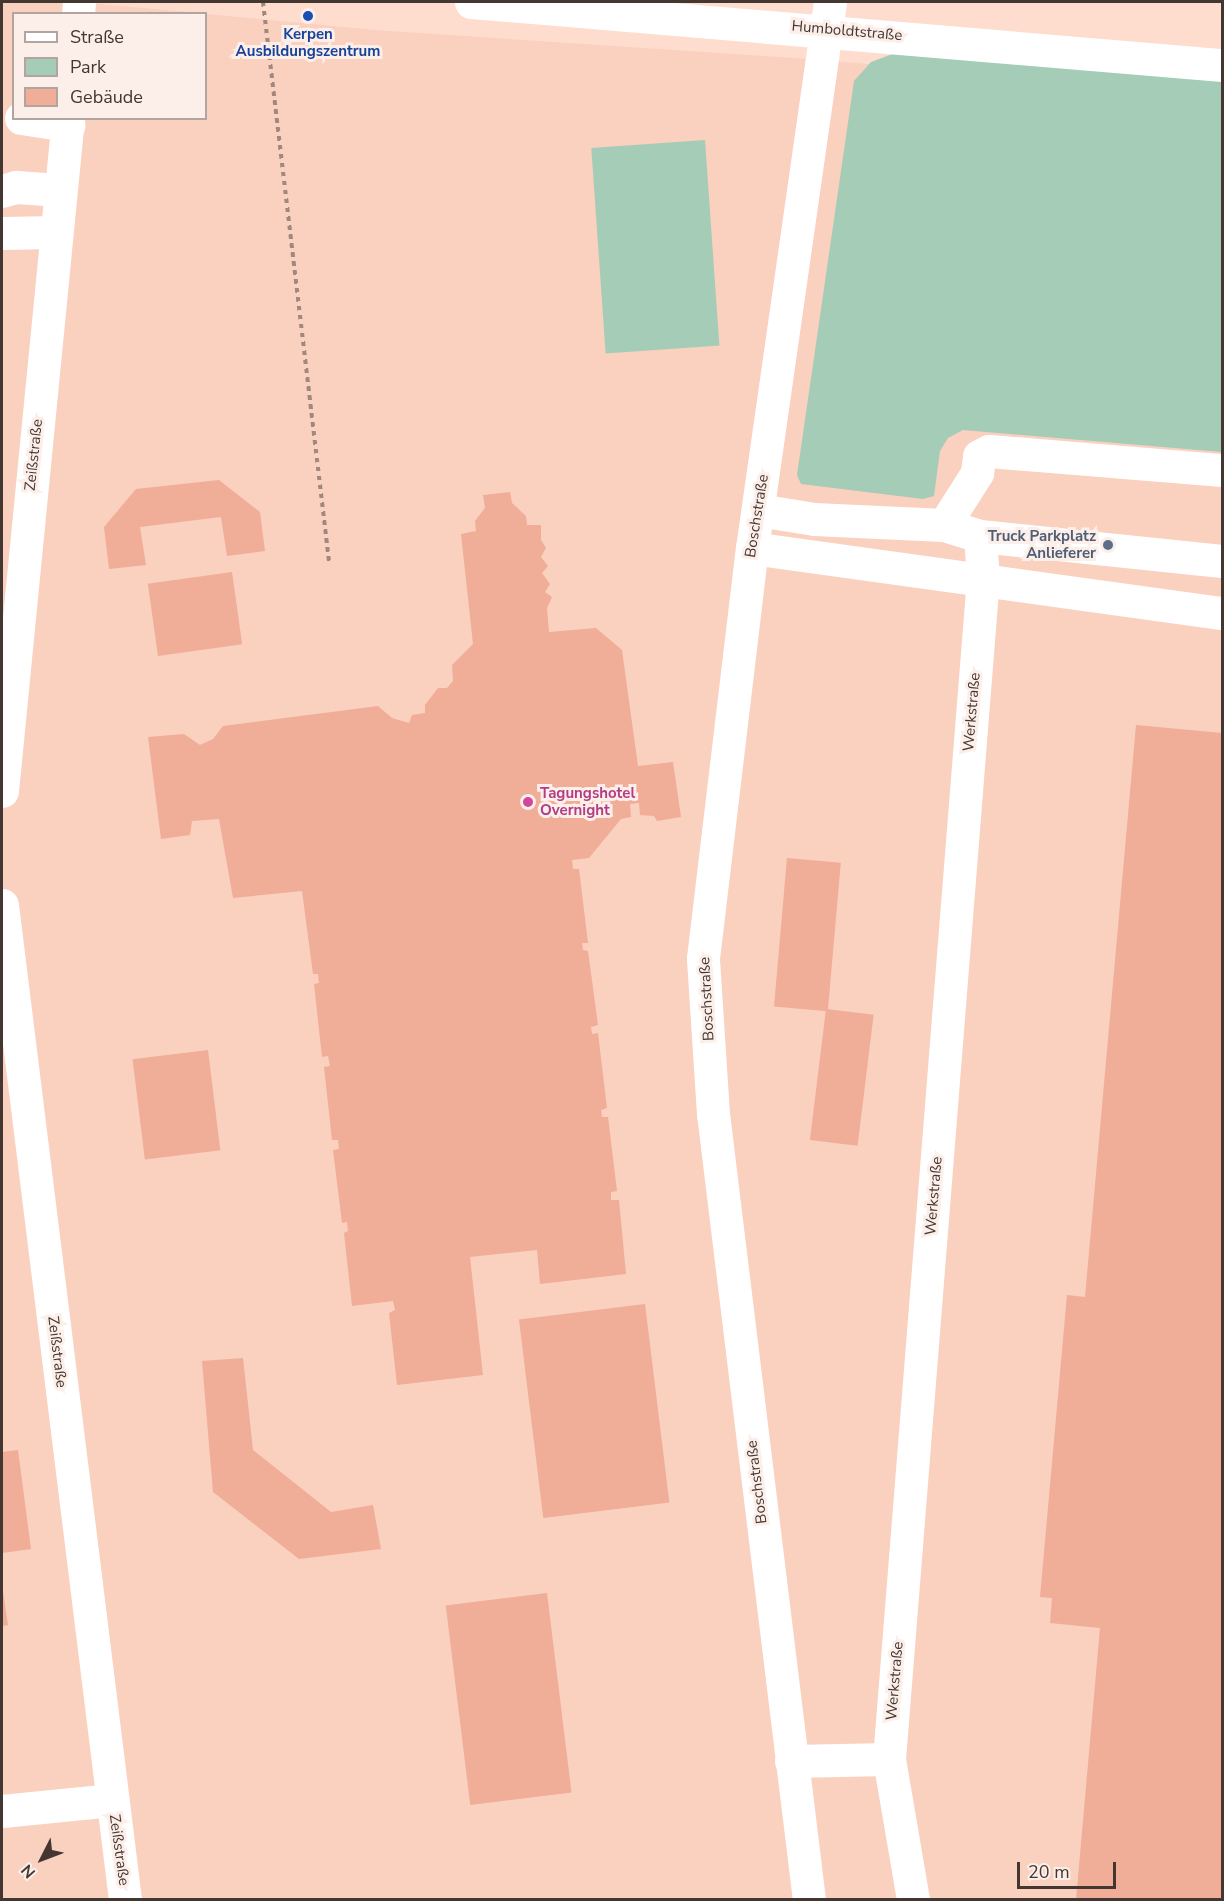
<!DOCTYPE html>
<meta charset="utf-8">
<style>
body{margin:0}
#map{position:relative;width:1224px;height:1901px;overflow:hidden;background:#fedcce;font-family:"Nunito Sans",sans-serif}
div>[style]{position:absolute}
.built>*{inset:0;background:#fad0bf}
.green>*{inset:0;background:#a4ccb7;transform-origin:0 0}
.building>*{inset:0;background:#f0ad97;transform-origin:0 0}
.path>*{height:4px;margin-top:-2px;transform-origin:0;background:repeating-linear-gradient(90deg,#a0887f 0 4.5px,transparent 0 9px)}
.minor>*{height:33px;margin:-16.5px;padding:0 16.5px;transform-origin:16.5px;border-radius:16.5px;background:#fff}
.dots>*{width:16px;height:16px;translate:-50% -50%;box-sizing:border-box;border:3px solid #fceee8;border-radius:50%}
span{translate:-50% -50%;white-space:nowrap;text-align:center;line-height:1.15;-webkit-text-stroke:6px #fceee8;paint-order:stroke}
.street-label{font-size:15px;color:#443631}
.transit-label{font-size:15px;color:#164399;font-weight:700}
.service-label{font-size:15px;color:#4e5e75;font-weight:700}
.right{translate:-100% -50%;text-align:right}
.hotel-label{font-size:15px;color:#b23c85;font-weight:700}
.left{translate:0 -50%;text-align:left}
.frame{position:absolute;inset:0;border:3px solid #443631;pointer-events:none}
.legend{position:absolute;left:12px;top:12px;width:195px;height:108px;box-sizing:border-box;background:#fceee8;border:2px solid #b2a49f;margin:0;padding:8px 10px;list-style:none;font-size:18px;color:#443631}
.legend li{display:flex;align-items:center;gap:12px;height:30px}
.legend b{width:30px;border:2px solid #b2a49f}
.north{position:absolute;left:12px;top:1829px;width:60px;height:60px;-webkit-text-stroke:4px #fceee8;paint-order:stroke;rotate:228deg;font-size:16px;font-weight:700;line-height:24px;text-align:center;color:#443631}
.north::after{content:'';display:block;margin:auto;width:21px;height:27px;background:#443631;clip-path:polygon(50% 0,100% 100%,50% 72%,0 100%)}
.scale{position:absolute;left:1017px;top:1862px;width:99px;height:27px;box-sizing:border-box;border:3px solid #443631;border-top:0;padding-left:8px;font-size:18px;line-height:21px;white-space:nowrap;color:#443631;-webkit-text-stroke:4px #fceee8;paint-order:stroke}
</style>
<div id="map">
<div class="built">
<i style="clip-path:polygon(2px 2px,76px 2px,200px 13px,14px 14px,14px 118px,206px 118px,206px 14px,374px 30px,794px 58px,1222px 93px,1222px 1899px,2px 1900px)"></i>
</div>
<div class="green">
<i style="clip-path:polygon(898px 52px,1222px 81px,1222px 452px,963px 430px,948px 438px,940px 451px,934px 496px,923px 499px,801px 484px,797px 475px,854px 81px,871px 62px)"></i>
<i style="left:705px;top:140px;width:206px;height:114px;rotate:86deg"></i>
</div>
<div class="building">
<i style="clip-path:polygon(219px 480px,260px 512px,265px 551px,227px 556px,221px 517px,140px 527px,146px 565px,109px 569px,104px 527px,136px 489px)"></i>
<i style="clip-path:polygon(510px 492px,512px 503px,526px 516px,527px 525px,541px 525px,541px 540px,546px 548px,541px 557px,548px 566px,542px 573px,550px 584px,545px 592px,552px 597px,547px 608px,549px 632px,596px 628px,622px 650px,638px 766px,673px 762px,681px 817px,657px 821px,654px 816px,640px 815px,639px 803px,630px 804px,631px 817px,621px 819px,589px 858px,572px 860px,573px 869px,579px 869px,588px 943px,582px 943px,583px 950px,588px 951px,598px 1025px,591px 1027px,592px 1034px,598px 1033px,607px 1108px,601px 1110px,602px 1117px,608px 1117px,617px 1191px,611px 1192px,611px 1200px,619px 1200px,626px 1274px,540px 1284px,537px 1250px,470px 1257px,483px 1375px,397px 1385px,389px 1313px,395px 1310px,393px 1301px,352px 1306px,344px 1233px,348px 1231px,347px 1222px,342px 1223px,333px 1150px,339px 1149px,338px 1140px,332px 1140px,324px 1067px,330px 1066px,328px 1056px,322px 1057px,314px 984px,319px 983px,318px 974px,313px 974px,302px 891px,233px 898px,219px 819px,192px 821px,190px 835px,161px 839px,148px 737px,184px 734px,200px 745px,213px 739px,223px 726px,378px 706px,392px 718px,409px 723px,412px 715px,425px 713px,425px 705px,438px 688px,447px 688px,453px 681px,452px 665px,473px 644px,461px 534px,476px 531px,475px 521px,485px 508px,483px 495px)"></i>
<i style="left:232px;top:572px;width:73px;height:85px;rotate:82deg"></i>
<i style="clip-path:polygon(1136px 725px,1222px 733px,1222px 1900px,1076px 1900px,1100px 1628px,1050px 1623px,1052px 1598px,1040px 1597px,1067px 1295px,1085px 1297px)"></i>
<i style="left:787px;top:858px;width:54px;height:149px;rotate:5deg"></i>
<i style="left:826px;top:1009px;width:48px;height:132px;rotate:7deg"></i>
<i style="left:208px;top:1050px;width:101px;height:76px;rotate:83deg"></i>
<i style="left:645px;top:1304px;width:200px;height:127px;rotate:83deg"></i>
<i style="clip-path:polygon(243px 1358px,253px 1450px,331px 1512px,373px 1505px,381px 1549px,299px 1559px,213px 1492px,202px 1361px)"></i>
<i style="clip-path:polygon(18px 1450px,31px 1549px,2px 1553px,2px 1452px)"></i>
<i style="clip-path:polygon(2px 1585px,8px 1625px,2px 1626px)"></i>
<i style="left:547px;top:1593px;width:201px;height:102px;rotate:83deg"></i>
</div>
<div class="path">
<i style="left:263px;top:2px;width:563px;rotate:83.27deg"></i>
</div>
<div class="minor">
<i style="left:471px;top:2px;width:754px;rotate:4.8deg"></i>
<i style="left:78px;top:14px;width:12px;rotate:-85deg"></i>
<i style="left:21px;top:118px;width:48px;rotate:8.5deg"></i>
<i style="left:2px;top:191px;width:15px;rotate:-16deg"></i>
<i style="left:16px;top:187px;width:44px;rotate:3.9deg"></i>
<i style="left:2px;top:233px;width:54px;rotate:-1.1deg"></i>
<i style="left:758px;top:510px;width:57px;rotate:9.1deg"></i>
<i style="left:814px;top:519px;width:130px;rotate:2.6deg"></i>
<i style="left:944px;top:525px;width:38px;rotate:17deg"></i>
<i style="left:980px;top:536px;width:243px;rotate:5.9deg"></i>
<i style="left:944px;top:525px;width:62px;rotate:-57.6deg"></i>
<i style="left:977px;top:473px;width:17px;rotate:-83deg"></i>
<i style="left:979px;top:456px;width:11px;rotate:-27deg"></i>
<i style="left:989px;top:451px;width:234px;rotate:4.7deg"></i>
<i style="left:752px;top:548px;width:474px;rotate:7.9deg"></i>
<i style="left:2px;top:791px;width:676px;rotate:-84.4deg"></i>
<i style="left:2px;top:905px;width:1003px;rotate:82.95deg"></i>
<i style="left:889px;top:1759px;width:143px;rotate:80.3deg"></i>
<i style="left:791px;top:1761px;width:98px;rotate:-1.2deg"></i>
<i style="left:889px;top:1759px;width:1184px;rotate:-85.45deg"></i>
<i style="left:983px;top:579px;width:43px;rotate:-94deg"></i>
<i style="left:2px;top:1811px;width:111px;rotate:-5.7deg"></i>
<i style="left:809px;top:1900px;width:792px;rotate:-96.96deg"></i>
<i style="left:713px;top:1114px;width:156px;rotate:-93.7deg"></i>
<i style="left:703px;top:958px;width:413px;rotate:-83.2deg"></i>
<i style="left:752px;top:548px;width:552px;rotate:-81.87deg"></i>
</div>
<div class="dots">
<i style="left:308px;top:16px;background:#1a4fb4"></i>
<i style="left:1108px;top:545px;background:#5c6f8a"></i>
<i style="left:528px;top:802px;background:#d1479c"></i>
</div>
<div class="street-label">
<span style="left:847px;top:31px;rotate:5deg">Humboldtstraße</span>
<span style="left:34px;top:455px;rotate:-84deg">Zeißstraße</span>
<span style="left:757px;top:516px;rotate:-81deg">Boschstraße</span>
<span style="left:972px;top:712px;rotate:-85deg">Werkstraße</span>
<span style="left:707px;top:999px;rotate:-93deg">Boschstraße</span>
<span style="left:934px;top:1196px;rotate:-85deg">Werkstraße</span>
<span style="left:57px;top:1352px;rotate:83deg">Zeißstraße</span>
<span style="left:757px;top:1482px;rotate:-97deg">Boschstraße</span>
<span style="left:895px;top:1681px;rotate:-85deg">Werkstraße</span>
<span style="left:119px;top:1850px;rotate:82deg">Zeißstraße</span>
</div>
<div class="transit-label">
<span style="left:308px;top:43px">Kerpen<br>Ausbildungszentrum</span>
</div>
<div class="service-label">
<span class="right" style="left:1096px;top:545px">Truck Parkplatz<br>Anlieferer</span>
</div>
<div class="hotel-label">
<span class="left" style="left:540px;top:802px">Tagungshotel<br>Overnight</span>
</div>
<div class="frame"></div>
<ul class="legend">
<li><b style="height:8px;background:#fff"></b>Straße</li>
<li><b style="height:16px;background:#a4ccb7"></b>Park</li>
<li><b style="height:16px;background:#f0ad97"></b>Gebäude</li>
</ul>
<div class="north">N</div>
<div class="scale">20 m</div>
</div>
